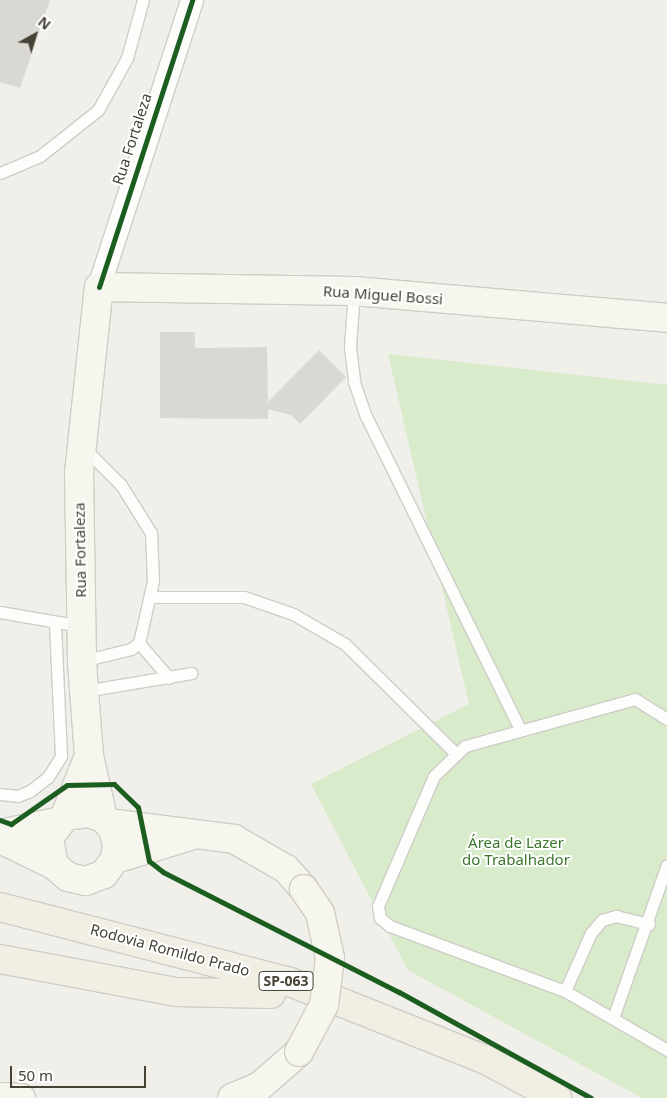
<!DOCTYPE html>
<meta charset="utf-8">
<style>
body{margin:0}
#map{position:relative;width:667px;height:1098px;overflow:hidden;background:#f0efea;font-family:"Noto Sans",sans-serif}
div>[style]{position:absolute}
.green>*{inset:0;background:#d8ebca}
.building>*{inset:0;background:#dad8d2}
.roads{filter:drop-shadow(1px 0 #cecdc7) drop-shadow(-1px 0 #cecdc7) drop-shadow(0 1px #cecdc7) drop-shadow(0 -1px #cecdc7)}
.lane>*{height:11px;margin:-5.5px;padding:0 5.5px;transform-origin:5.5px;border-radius:5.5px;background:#fdfdfc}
.street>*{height:22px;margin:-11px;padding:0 11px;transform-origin:11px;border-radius:11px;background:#fdfdfc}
.secondary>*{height:28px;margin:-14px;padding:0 14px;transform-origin:14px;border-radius:14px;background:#f7f6ee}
.primary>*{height:28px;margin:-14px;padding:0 14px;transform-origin:14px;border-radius:14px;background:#f1efe3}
.bridges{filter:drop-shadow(1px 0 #d0cec1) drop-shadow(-1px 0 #d0cec1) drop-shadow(0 1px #d0cec1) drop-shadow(0 -1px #d0cec1)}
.secondary-bridge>*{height:28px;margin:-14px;padding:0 14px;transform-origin:14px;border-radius:14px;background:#f7f6ee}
.cycleway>*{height:5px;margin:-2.5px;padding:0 2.5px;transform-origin:2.5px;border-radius:2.5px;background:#1b5e20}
span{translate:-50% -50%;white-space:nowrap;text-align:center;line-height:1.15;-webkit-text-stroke:4px #fff;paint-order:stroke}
.shield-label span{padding:1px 4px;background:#fff;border:1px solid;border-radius:4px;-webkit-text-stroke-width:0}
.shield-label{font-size:14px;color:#464236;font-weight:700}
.street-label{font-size:15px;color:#464236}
.park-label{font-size:15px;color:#3a772a}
.north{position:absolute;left:10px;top:10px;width:50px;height:50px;-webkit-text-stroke:4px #fff;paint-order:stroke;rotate:39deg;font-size:14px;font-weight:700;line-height:20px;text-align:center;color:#464236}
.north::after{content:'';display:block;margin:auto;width:18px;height:22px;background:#464236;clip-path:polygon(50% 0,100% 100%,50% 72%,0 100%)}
.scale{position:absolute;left:10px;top:1066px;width:136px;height:22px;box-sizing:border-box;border:2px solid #464236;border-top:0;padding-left:6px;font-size:15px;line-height:18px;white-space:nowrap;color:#464236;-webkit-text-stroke:4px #fff;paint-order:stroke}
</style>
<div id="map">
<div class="green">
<i style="clip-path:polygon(388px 354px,667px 385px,667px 1098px,642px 1098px,408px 970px,311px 784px,469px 704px)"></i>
</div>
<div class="building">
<i style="clip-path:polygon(0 0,50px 0,20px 88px,0 82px)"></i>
<i style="clip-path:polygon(160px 332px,195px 332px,195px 348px,267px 347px,268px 402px,319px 350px,346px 377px,300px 424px,291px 415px,268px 409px,268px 419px,160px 418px)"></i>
</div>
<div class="roads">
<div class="lane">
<i style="left:0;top:173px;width:43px;rotate:-23deg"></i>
<i style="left:40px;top:156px;width:74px;rotate:-38.4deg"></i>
<i style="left:98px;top:110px;width:60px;rotate:-60.9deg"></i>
<i style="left:127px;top:58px;width:60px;rotate:-74.6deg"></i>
<i style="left:354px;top:291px;width:56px;rotate:94.1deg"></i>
<i style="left:350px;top:347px;width:35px;rotate:83deg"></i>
<i style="left:354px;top:382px;width:36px;rotate:71deg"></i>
<i style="left:366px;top:416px;width:349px;rotate:63.8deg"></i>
<i style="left:151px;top:597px;width:93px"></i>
<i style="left:244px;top:597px;width:52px;rotate:19.1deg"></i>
<i style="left:293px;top:614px;width:60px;rotate:30deg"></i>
<i style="left:345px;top:644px;width:155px;rotate:44.7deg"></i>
<i style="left:0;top:612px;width:82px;rotate:9.8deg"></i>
<i style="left:139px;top:643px;width:46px;rotate:49.4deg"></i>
<i style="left:82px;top:661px;width:50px;rotate:-13.8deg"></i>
<i style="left:131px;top:649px;width:10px;rotate:-37deg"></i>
<i style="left:139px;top:643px;width:64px;rotate:-77.3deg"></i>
<i style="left:153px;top:581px;width:48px;rotate:-92.4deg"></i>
<i style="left:151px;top:533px;width:57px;rotate:-122deg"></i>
<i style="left:121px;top:485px;width:51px;rotate:-135deg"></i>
<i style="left:84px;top:691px;width:109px;rotate:-9.5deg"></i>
<i style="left:667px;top:719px;width:38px;rotate:-148deg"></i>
<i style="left:635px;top:699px;width:176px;rotate:164.5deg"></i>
<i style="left:465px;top:746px;width:43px;rotate:135.9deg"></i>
<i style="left:434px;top:776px;width:142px;rotate:113.3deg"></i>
<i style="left:378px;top:906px;width:12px;rotate:81deg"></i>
<i style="left:380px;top:918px;width:13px;rotate:39deg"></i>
<i style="left:390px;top:926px;width:187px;rotate:20.4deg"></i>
<i style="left:565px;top:991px;width:118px;rotate:30deg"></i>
<i style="left:0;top:794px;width:18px;rotate:6deg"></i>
<i style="left:18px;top:796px;width:13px;rotate:-23deg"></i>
<i style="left:30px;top:791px;width:23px;rotate:-38deg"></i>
<i style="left:48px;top:777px;width:25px;rotate:-58deg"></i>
<i style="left:61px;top:756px;width:134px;rotate:-92.6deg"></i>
<i style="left:565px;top:991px;width:64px;rotate:-65.9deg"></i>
<i style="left:591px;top:933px;width:17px;rotate:-50deg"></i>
<i style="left:602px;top:920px;width:15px;rotate:-16deg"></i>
<i style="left:616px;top:916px;width:34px;rotate:14deg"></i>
<i style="left:613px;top:1018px;width:162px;rotate:-70.6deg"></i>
</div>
<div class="street">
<i style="left:99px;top:287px;width:302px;rotate:-72deg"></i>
</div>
<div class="secondary">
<i style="left:65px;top:816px;width:65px;rotate:-68.2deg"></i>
<i style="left:103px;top:818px;width:64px;rotate:-102.7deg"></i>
<i style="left:89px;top:756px;width:94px;rotate:-94.3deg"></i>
<i style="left:82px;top:662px;width:189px;rotate:-90.9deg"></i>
<i style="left:79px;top:473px;width:187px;rotate:-83.9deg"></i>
<i style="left:99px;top:287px;width:255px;rotate:0.9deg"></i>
<i style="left:354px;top:291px;width:314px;rotate:4.9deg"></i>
<i style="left:108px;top:823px;width:127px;rotate:7.2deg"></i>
<i style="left:234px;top:839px;width:60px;rotate:30deg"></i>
<i style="left:286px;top:869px;width:27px;rotate:48deg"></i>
<i style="left:0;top:834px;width:58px;rotate:-11.9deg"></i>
<i style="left:0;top:839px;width:60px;rotate:25.7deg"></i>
<i style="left:54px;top:865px;width:18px;rotate:41deg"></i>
<i style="left:68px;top:877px;width:18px;rotate:13deg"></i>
<i style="left:86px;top:881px;width:19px;rotate:-21deg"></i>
<i style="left:104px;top:874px;width:19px;rotate:-54deg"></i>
<i style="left:115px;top:859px;width:15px;rotate:-82deg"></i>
<i style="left:117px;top:844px;width:16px;rotate:-105deg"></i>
<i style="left:113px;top:829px;width:15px;rotate:-132deg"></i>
<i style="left:103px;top:818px;width:15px;rotate:-160deg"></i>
<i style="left:89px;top:813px;width:24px;rotate:173deg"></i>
<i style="left:65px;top:816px;width:27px;rotate:126deg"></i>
<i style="left:49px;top:838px;width:27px;rotate:80deg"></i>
<i style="left:115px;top:859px;width:78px;rotate:-17deg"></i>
<i style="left:0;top:1097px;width:21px;rotate:3deg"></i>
<i style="left:232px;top:1098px;width:30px;rotate:-23deg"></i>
<i style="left:260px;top:1086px;width:52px;rotate:-41.1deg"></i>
</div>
<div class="primary">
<i style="left:0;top:907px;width:300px;rotate:14.5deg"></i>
<i style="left:290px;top:982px;width:211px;rotate:21.7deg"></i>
<i style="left:486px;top:1060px;width:81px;rotate:28.2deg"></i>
<i style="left:0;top:959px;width:179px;rotate:10.6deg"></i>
<i style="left:176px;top:992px;width:95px;rotate:1.2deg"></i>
</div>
</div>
<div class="bridges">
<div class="secondary-bridge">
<i style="left:299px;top:1052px;width:53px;rotate:-62deg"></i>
<i style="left:324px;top:1005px;width:47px;rotate:-82.7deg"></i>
<i style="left:330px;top:958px;width:46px;rotate:-102.5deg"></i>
<i style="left:320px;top:913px;width:29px;rotate:-124deg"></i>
</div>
</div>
<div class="cycleway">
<i style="left:99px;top:287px;width:302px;rotate:-72deg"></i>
<i style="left:0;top:820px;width:12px;rotate:20deg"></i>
<i style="left:11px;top:824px;width:68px;rotate:-34.9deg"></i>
<i style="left:67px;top:785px;width:47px;rotate:-1.2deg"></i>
<i style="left:114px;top:784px;width:33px;rotate:44deg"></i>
<i style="left:138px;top:807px;width:55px;rotate:78.5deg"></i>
<i style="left:149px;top:861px;width:18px;rotate:38deg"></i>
<i style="left:163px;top:872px;width:265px;rotate:27deg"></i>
<i style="left:399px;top:992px;width:219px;rotate:28.9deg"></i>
</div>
<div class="shield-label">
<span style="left:286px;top:981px">SP-063</span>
</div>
<div class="street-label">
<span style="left:132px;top:139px;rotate:-72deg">Rua Fortaleza</span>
<span style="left:383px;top:295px;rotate:4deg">Rua Miguel Bossi</span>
<span style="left:80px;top:550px;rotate:-91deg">Rua Fortaleza</span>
<span style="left:170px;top:950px;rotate:15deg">Rodovia Romildo Prado</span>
</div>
<div class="park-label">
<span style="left:516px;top:851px">Área de Lazer<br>do Trabalhador</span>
</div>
<div class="north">N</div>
<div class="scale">50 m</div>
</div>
